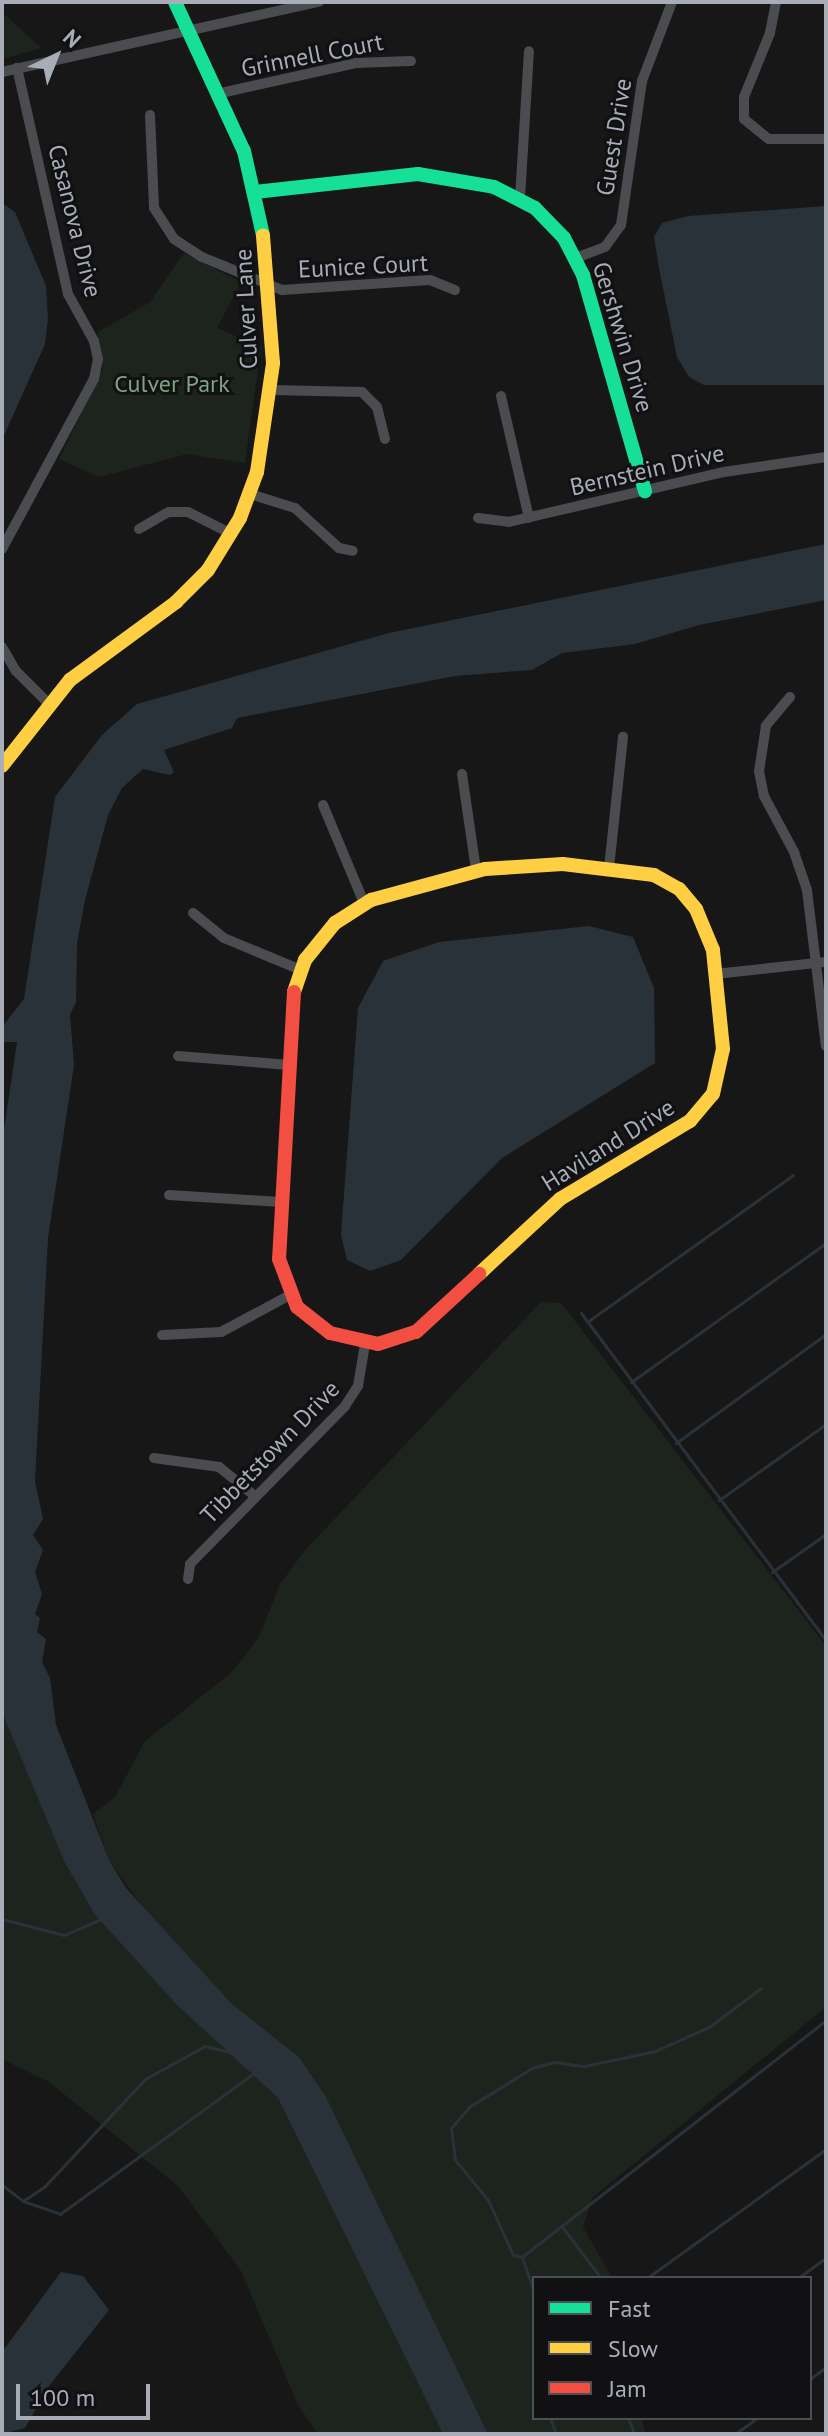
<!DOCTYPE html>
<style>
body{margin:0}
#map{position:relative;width:828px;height:2436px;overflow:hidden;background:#171717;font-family:"PT Sans",sans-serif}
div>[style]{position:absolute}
.green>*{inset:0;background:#1d241e}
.water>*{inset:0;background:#2a3239}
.stream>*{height:3px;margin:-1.5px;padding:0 1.5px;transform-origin:1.5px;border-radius:1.5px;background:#2a3239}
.street>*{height:10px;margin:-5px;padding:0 5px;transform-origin:5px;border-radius:5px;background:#4b4c50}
.fast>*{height:14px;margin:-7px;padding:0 7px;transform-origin:7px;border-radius:7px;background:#16e098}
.slow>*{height:14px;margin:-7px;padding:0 7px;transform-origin:7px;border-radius:7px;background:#ffcf43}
.jam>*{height:14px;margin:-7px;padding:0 7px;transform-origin:7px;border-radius:7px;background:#f24e42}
span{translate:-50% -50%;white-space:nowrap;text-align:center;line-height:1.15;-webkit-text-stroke:6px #111113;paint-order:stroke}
.street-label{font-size:24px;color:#a8adb8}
.park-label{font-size:24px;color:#7fa381}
.frame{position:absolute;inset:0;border:4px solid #a8adb8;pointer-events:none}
.legend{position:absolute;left:532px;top:2276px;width:280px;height:144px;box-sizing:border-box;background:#111113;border:2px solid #4d4f55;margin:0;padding:10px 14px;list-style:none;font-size:24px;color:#a8adb8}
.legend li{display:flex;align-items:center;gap:16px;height:40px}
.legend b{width:40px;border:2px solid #4d4f55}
.north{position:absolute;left:16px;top:16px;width:80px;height:80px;-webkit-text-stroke:6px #111113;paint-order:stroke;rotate:43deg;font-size:22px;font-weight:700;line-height:32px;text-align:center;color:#a8adb8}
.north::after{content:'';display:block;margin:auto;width:28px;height:36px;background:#a8adb8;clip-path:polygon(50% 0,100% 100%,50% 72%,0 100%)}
.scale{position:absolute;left:16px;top:2384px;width:134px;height:36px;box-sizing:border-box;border:4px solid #a8adb8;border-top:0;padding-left:10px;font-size:24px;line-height:28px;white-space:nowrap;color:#a8adb8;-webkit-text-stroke:6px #111113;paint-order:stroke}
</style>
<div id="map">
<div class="green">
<i style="clip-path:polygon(2px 12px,41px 48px,2px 59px)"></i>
<i style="clip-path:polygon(184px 253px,241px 282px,217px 328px,261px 347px,245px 463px,187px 454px,99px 477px,59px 459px,103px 369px,98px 332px,150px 302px)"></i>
<i style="clip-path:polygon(541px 1302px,561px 1303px,826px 1646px,826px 2007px,592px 2198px,583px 2227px,612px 2278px,534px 2278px,534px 2418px,642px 2418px,645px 2434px,488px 2434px,319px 2087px,299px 2057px,231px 2003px,149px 1916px,109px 1860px,93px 1814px,115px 1797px,145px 1741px,231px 1673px,259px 1637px,280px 1584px,306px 1549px)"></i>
<i style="clip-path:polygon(4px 1716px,64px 1861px,95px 1915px,176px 2004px,278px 2098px,443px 2434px,318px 2434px,298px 2405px,241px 2271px,178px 2186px,49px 2082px,2px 2059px)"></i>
</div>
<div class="water">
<i style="clip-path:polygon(2px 203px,15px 212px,46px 286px,48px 319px,45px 344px,2px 440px)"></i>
<i style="clip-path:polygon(826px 206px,826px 385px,704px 385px,689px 377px,677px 357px,659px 268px,654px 237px,662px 223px,688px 216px)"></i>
<i style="clip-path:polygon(826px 544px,826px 600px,699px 625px,635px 644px,562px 653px,532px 670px,455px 676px,237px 718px,232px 728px,164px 750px,174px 772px,170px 775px,143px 769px,122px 788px,108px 815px,85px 900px,77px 943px,76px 1002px,70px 1015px,74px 1065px,48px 1238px,35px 1481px,43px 1519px,33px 1535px,43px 1550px,35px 1572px,42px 1594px,35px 1614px,40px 1618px,37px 1632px,46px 1639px,42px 1662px,50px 1678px,56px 1725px,109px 1860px,126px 1888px,231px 2003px,299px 2057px,326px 2097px,488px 2434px,443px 2434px,278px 2098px,176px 2004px,95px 1915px,64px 1861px,2px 1712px,2px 1143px,17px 1042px,2px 1042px,2px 1027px,24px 999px,55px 797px,102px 735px,137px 704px,389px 633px)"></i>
<i style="clip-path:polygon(589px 926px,633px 937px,654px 988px,655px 1063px,502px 1158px,401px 1260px,370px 1271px,347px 1260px,341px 1235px,358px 1008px,383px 961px,439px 942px)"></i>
<i style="clip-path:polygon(61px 2272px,83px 2276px,109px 2310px,49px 2386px,25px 2428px,2px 2434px,2px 2352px)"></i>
</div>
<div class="stream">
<i style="left:581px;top:1313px;width:409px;rotate:53.2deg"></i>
<i style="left:587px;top:1322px;width:253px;rotate:-35.5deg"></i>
<i style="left:631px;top:1382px;width:239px;rotate:-35.5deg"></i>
<i style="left:676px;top:1443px;width:185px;rotate:-36deg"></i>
<i style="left:719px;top:1500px;width:131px;rotate:-35.4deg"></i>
<i style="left:772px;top:1572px;width:66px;rotate:-35.1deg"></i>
<i style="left:2px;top:1919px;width:64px;rotate:14.5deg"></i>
<i style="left:64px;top:1935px;width:43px;rotate:-23.6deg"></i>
<i style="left:2px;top:2185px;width:26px;rotate:37deg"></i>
<i style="left:23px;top:2201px;width:39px;rotate:19deg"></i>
<i style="left:60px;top:2214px;width:238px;rotate:-36deg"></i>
<i style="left:23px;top:2201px;width:27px;rotate:-34deg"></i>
<i style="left:45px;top:2186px;width:146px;rotate:-46.9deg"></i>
<i style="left:145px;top:2079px;width:68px;rotate:-28.8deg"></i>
<i style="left:205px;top:2046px;width:30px;rotate:14deg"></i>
<i style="left:563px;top:2228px;width:63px;rotate:52.8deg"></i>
<i style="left:523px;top:2256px;width:384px;rotate:-37.9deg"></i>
<i style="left:647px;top:2278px;width:221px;rotate:-35.8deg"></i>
<i style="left:798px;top:2278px;width:34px;rotate:-36deg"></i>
<i style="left:534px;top:2292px;width:37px;rotate:-109deg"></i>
<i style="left:522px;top:2257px;width:9px;rotate:-167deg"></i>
<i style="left:513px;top:2255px;width:60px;rotate:-114.4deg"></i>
<i style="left:488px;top:2200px;width:52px;rotate:-129.5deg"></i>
<i style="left:455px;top:2160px;width:32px;rotate:-97deg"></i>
<i style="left:451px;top:2128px;width:28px;rotate:-49deg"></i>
<i style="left:469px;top:2107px;width:74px;rotate:-31.8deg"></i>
<i style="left:532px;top:2068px;width:23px;rotate:-15deg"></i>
<i style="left:554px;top:2062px;width:30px;rotate:8deg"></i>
<i style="left:584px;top:2066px;width:73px;rotate:-11.9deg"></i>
<i style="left:655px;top:2051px;width:59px;rotate:-24deg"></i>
<i style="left:709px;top:2027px;width:65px;rotate:-36.9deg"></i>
<i style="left:810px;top:2379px;width:20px;rotate:-37deg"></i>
<i style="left:550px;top:2418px;width:17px;rotate:69deg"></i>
<i style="left:628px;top:2418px;width:17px;rotate:69deg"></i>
<i style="left:735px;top:2434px;width:27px;rotate:-36deg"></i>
</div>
<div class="street">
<i style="left:776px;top:2px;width:32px;rotate:101deg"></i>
<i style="left:770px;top:33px;width:69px;rotate:112.1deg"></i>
<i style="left:744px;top:97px;width:22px;rotate:90deg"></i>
<i style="left:744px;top:119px;width:32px;rotate:39deg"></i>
<i style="left:769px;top:139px;width:57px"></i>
<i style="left:2px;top:72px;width:325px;rotate:-12.5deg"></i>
<i style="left:221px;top:93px;width:138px;rotate:-12.5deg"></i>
<i style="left:356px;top:63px;width:55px;rotate:-2.1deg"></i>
<i style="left:150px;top:115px;width:93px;rotate:87.5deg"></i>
<i style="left:154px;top:208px;width:37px;rotate:57deg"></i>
<i style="left:174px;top:239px;width:33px;rotate:33deg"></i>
<i style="left:202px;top:257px;width:87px;rotate:22.4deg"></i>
<i style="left:282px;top:290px;width:148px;rotate:-3.9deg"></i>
<i style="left:430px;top:280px;width:27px;rotate:22deg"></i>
<i style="left:520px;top:198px;width:147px;rotate:-86.5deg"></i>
<i style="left:576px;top:258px;width:31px;rotate:-21deg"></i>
<i style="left:605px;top:247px;width:27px;rotate:-54deg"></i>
<i style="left:621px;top:225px;width:146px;rotate:-81.7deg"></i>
<i style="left:642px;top:81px;width:85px;rotate:-69.2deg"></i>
<i style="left:271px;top:390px;width:91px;rotate:1.3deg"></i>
<i style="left:362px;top:392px;width:21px;rotate:45deg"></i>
<i style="left:377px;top:407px;width:33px;rotate:76deg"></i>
<i style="left:501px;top:396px;width:125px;rotate:77.1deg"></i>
<i style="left:250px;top:494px;width:47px;rotate:17.3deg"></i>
<i style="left:295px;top:508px;width:59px;rotate:42.3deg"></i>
<i style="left:339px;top:548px;width:14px;rotate:12deg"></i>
<i style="left:478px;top:518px;width:31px;rotate:7deg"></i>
<i style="left:509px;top:522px;width:221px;rotate:-13.1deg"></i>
<i style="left:724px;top:472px;width:103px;rotate:-8.4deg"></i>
<i style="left:139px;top:529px;width:34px;rotate:-30deg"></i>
<i style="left:169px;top:512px;width:19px"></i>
<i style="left:188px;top:512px;width:49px;rotate:26.6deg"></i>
<i style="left:2px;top:549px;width:193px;rotate:-61.6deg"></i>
<i style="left:94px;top:379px;width:20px;rotate:-79deg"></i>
<i style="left:98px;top:359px;width:18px;rotate:-103deg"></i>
<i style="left:94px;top:341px;width:54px;rotate:-119deg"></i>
<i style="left:68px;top:294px;width:232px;rotate:-102.7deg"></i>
<i style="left:2px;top:647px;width:28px;rotate:60deg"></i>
<i style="left:16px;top:671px;width:45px;rotate:45deg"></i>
<i style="left:790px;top:697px;width:38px;rotate:130deg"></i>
<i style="left:766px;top:726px;width:46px;rotate:98.8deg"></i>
<i style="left:759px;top:771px;width:25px;rotate:79deg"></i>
<i style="left:764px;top:796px;width:64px;rotate:61.8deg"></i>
<i style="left:794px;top:852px;width:40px;rotate:71.1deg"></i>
<i style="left:807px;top:890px;width:157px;rotate:83.1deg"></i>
<i style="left:462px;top:774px;width:97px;rotate:81.7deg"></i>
<i style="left:323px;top:805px;width:106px;rotate:67.3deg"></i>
<i style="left:609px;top:868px;width:132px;rotate:-83.9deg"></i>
<i style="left:193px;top:913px;width:40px;rotate:39deg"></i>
<i style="left:224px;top:938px;width:83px;rotate:22.6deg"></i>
<i style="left:715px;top:974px;width:112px;rotate:-6.2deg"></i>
<i style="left:178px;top:1056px;width:111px;rotate:4.6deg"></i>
<i style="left:169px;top:1195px;width:112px;rotate:3.6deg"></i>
<i style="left:162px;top:1335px;width:59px;rotate:-2.9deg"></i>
<i style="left:221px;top:1332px;width:78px;rotate:-28.2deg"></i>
<i style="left:154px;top:1458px;width:66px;rotate:7.9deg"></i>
<i style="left:219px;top:1467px;width:46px;rotate:38.9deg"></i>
<i style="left:188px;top:1579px;width:15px;rotate:-82deg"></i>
<i style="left:190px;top:1564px;width:221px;rotate:-45.5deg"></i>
<i style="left:345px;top:1406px;width:24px;rotate:-57deg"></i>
<i style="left:358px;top:1386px;width:43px;rotate:-80.5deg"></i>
</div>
<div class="fast">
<i style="left:175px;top:2px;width:164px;rotate:65.2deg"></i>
<i style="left:244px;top:151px;width:86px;rotate:77.3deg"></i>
<i style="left:255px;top:192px;width:164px;rotate:-6.3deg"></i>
<i style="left:418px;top:174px;width:77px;rotate:9.7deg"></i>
<i style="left:494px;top:187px;width:46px;rotate:27.1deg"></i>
<i style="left:535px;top:208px;width:42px;rotate:46deg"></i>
<i style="left:564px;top:238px;width:42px;rotate:62.8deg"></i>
<i style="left:583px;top:275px;width:225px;rotate:74deg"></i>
</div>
<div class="slow">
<i style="left:2px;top:766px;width:110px;rotate:-51.7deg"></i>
<i style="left:70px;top:680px;width:132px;rotate:-36.3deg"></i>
<i style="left:176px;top:602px;width:45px;rotate:-45deg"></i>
<i style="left:208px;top:570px;width:61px;rotate:-58.4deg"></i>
<i style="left:240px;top:518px;width:49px;rotate:-69.7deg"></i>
<i style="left:257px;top:472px;width:110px;rotate:-81.6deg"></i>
<i style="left:273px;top:363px;width:128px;rotate:-94.5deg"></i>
<i style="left:294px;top:992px;width:34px;rotate:-71deg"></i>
<i style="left:305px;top:960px;width:48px;rotate:-51deg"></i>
<i style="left:335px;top:923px;width:43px;rotate:-32.6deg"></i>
<i style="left:371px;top:900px;width:118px;rotate:-15.2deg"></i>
<i style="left:485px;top:869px;width:78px;rotate:-3.7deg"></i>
<i style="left:479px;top:1274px;width:110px;rotate:-42.8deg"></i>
<i style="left:560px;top:1199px;width:152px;rotate:-31deg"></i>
<i style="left:690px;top:1121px;width:35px;rotate:-50deg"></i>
<i style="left:713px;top:1094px;width:46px;rotate:-77.5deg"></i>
<i style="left:723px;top:1049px;width:100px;rotate:-95.8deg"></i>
<i style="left:713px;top:950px;width:44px;rotate:-112.5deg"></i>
<i style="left:696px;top:909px;width:26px;rotate:-130deg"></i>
<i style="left:679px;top:889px;width:29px;rotate:-151deg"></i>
<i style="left:654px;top:875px;width:92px;rotate:-173.1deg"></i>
</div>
<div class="jam">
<i style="left:294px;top:992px;width:267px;rotate:93.2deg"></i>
<i style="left:279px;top:1259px;width:51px;rotate:69.4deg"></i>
<i style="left:297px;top:1307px;width:42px;rotate:38.2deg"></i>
<i style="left:330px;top:1333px;width:49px;rotate:12.9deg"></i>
<i style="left:378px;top:1344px;width:40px;rotate:-18deg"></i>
<i style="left:416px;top:1332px;width:86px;rotate:-42.6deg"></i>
</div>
<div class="street-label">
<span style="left:312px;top:55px;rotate:-11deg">Grinnell Court</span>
<span style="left:614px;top:137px;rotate:-81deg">Guest Drive</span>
<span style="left:75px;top:221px;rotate:76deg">Casanova Drive</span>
<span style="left:363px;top:266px;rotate:-3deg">Eunice Court</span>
<span style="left:246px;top:309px;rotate:-93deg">Culver Lane</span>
<span style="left:623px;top:337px;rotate:73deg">Gershwin Drive</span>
<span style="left:647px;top:470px;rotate:-13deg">Bernstein Drive</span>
<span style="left:608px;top:1145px;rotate:-32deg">Haviland Drive</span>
<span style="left:270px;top:1452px;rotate:-46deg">Tibbetstown Drive</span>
</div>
<div class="park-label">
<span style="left:172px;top:384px">Culver Park</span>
</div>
<div class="frame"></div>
<ul class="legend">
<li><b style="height:10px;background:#16e098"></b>Fast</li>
<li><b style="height:10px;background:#ffcf43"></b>Slow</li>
<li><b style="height:10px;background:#f24e42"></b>Jam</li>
</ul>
<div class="north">N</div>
<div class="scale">100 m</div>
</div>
